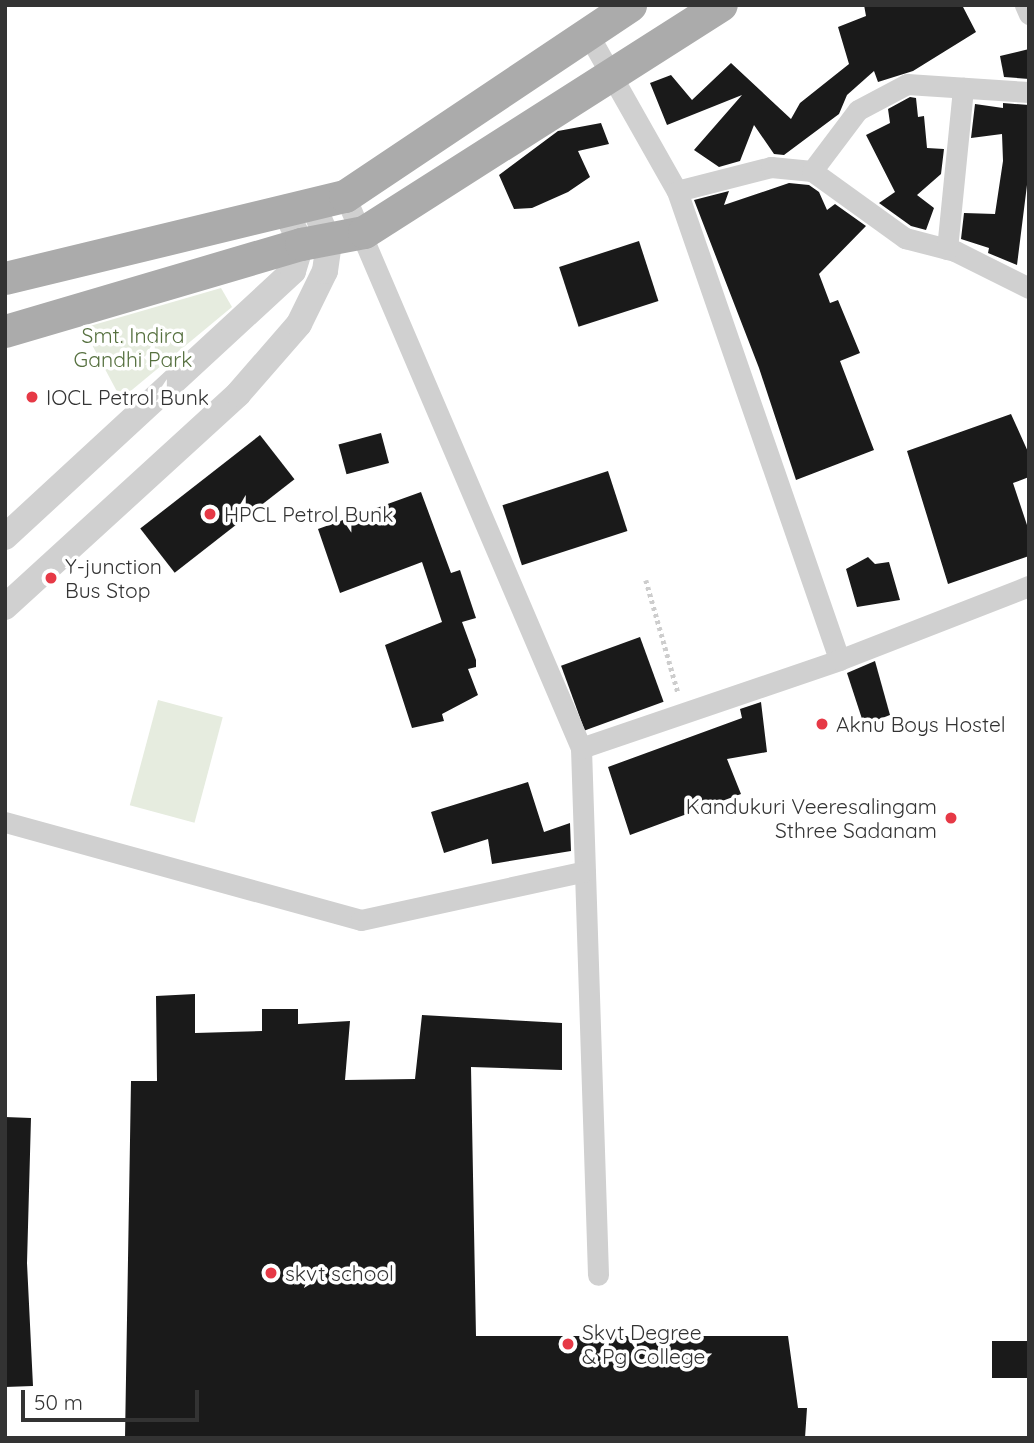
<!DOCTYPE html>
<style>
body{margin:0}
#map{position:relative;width:1034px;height:1443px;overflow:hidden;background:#fff;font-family:Quicksand,sans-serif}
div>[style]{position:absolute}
.green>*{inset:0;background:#e6ecdf;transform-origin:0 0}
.building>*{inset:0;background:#1a1a1a;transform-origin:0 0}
.path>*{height:4.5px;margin-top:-2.25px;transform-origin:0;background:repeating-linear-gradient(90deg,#cdcdcd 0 3.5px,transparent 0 7px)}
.minor>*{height:21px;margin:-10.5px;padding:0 10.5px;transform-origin:10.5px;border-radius:10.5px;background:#d0d0d0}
.tertiary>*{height:26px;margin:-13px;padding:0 13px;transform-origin:13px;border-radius:13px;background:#d0d0d0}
.primary>*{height:33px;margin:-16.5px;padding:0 16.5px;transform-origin:16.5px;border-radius:16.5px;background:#ababab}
.dots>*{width:19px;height:19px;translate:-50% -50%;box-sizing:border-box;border:4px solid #fff;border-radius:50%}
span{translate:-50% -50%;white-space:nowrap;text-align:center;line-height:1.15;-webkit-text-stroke:7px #fff;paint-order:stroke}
.park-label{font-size:21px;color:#56703f}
.poi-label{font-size:21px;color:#333}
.left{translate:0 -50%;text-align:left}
.right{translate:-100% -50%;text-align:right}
.frame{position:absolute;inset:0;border:7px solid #333;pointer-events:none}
.scale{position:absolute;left:21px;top:1390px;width:178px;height:32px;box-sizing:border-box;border:4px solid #333;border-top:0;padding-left:9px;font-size:21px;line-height:24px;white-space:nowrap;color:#333;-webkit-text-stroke:5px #fff;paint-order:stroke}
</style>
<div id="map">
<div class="green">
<i style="clip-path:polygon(221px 288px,232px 307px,121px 399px,83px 328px)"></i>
<i style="left:158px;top:700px;width:67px;height:109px;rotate:15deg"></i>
</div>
<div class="building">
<i style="clip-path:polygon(864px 5px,962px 5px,976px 32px,913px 71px,878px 82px,874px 71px,847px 95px,839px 114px,784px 155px,774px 154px,754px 125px,740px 161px,719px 167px,694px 150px,742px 95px,667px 125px,650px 83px,671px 75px,692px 100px,731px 63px,791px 119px,800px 103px,849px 64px,838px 27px,866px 16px)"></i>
<i style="clip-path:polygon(1029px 49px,1029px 79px,1004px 77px,1000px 56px)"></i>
<i style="clip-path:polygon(910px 97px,916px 98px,918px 117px,924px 116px,927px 148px,944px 149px,941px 174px,917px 195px,934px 208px,926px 230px,911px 226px,879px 203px,895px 192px,866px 135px,890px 123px,888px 109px)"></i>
<i style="clip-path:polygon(1003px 103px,1029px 105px,1029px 169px,1017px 265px,988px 253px,989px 248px,961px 239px,964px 213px,995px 214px,1003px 161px,1002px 134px,971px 138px,975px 104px,1003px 108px)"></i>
<i style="clip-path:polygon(601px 123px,609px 144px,578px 151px,590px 177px,568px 192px,532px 208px,514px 209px,499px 175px,558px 131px)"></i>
<i style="clip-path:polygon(789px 183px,809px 185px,819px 192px,827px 210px,835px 204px,866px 226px,819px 274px,830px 303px,838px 300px,860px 353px,840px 361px,874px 450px,796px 480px,759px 368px,694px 200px,729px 191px,724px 205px)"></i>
<i style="left:639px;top:241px;width:63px;height:84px;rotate:72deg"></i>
<i style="clip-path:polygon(1011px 414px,1029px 454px,1029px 477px,1013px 483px,1029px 531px,1029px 556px,948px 584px,907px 451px)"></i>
<i style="left:381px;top:433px;width:31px;height:44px;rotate:75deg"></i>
<i style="left:260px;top:435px;width:56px;height:152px;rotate:52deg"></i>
<i style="left:608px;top:471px;width:63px;height:111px;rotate:72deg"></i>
<i style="clip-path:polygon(421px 492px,451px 573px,460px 570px,476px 618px,462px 622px,476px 660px,476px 667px,468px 669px,478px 695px,442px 714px,444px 721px,412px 728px,385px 645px,442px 622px,422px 562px,340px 593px,318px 529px)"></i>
<i style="clip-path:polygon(868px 557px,875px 564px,889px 562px,900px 600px,857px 607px,846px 569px)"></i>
<i style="left:640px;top:637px;width:69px;height:84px;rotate:70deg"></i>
<i style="clip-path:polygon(875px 661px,890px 715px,864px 725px,847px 673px)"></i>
<i style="clip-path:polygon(761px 702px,767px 752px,727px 759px,741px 794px,630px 835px,608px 767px,742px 718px,740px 709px)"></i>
<i style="clip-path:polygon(528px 782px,544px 832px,570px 823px,571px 851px,492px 864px,488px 839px,444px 853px,431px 812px)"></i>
<i style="clip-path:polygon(195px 994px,195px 1033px,262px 1031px,262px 1009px,298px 1009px,298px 1024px,350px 1021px,345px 1080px,415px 1079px,422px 1015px,562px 1023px,562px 1070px,471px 1067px,476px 1336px,788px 1336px,798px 1408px,807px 1408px,805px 1438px,125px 1438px,131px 1081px,157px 1081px,156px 996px)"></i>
<i style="clip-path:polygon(5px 1117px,31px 1118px,27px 1263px,33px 1386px,5px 1387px)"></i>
<i style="left:1029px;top:1341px;width:37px;height:37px;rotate:90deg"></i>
</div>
<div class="path">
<i style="left:646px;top:580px;width:116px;rotate:74.1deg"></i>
</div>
<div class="minor">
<i style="left:1025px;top:5px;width:10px;rotate:66deg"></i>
<i style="left:588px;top:34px;width:180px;rotate:60.5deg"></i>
<i style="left:677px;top:191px;width:496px;rotate:70.9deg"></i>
<i style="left:812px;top:171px;width:76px;rotate:-53deg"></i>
<i style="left:858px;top:110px;width:55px;rotate:-28deg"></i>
<i style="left:907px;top:84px;width:122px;rotate:3.8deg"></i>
<i style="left:677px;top:191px;width:97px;rotate:-14.3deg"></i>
<i style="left:771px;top:167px;width:41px;rotate:5.6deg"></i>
<i style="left:812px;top:171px;width:115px;rotate:35.8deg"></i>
<i style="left:905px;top:238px;width:52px;rotate:14.6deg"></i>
<i style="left:955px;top:251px;width:83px;rotate:26.6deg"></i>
<i style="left:345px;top:196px;width:600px;rotate:66.85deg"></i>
<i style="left:581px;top:748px;width:527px;rotate:88.15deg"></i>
<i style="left:947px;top:249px;width:162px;rotate:-84.3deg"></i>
<i style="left:581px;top:748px;width:273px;rotate:-18.8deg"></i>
<i style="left:839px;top:660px;width:204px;rotate:-21.3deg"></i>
<i style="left:5px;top:822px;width:369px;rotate:15.4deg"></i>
<i style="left:361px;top:920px;width:229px;rotate:-12.3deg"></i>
</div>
<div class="tertiary">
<i style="left:5px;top:537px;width:392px;rotate:-42.7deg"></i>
<i style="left:293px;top:271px;width:28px;rotate:-73deg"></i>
<i style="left:301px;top:244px;width:38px;rotate:-115deg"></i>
<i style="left:5px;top:607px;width:316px;rotate:-42.4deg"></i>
<i style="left:238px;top:394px;width:93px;rotate:-48.9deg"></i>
<i style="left:299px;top:324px;width:59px;rotate:-63.9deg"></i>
<i style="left:325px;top:271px;width:29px;rotate:-82deg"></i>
<i style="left:329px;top:242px;width:40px;rotate:-113.4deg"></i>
</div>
<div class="primary">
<i style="left:5px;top:278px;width:350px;rotate:-13.6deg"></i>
<i style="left:345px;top:196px;width:343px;rotate:-33.8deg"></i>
<i style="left:5px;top:331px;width:309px;rotate:-16.4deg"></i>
<i style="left:301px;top:244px;width:64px;rotate:-10.8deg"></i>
<i style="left:364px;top:232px;width:423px;rotate:-32.5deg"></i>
</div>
<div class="dots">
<i style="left:32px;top:397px;background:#e63946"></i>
<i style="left:210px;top:514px;background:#e63946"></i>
<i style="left:51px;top:578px;background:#e63946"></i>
<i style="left:822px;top:724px;background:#e63946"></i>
<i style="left:951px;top:818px;background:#e63946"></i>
<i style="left:271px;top:1273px;background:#e63946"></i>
<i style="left:568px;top:1344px;background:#e63946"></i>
</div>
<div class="park-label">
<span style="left:133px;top:347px">Smt. Indira<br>Gandhi Park</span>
</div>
<div class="poi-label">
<span class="left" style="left:46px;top:397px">IOCL Petrol Bunk</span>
<span class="left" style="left:224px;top:514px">HPCL Petrol Bunk</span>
<span class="left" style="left:65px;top:578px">Y-junction<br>Bus Stop</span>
<span class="left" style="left:836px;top:724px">Aknu Boys Hostel</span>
<span class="right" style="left:937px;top:818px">Kandukuri Veeresalingam<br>Sthree Sadanam</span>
<span class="left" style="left:285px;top:1273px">skvt school</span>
<span class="left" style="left:582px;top:1344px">Skvt Degree<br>&amp; Pg College</span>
</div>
<div class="frame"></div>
<div class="scale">50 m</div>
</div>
